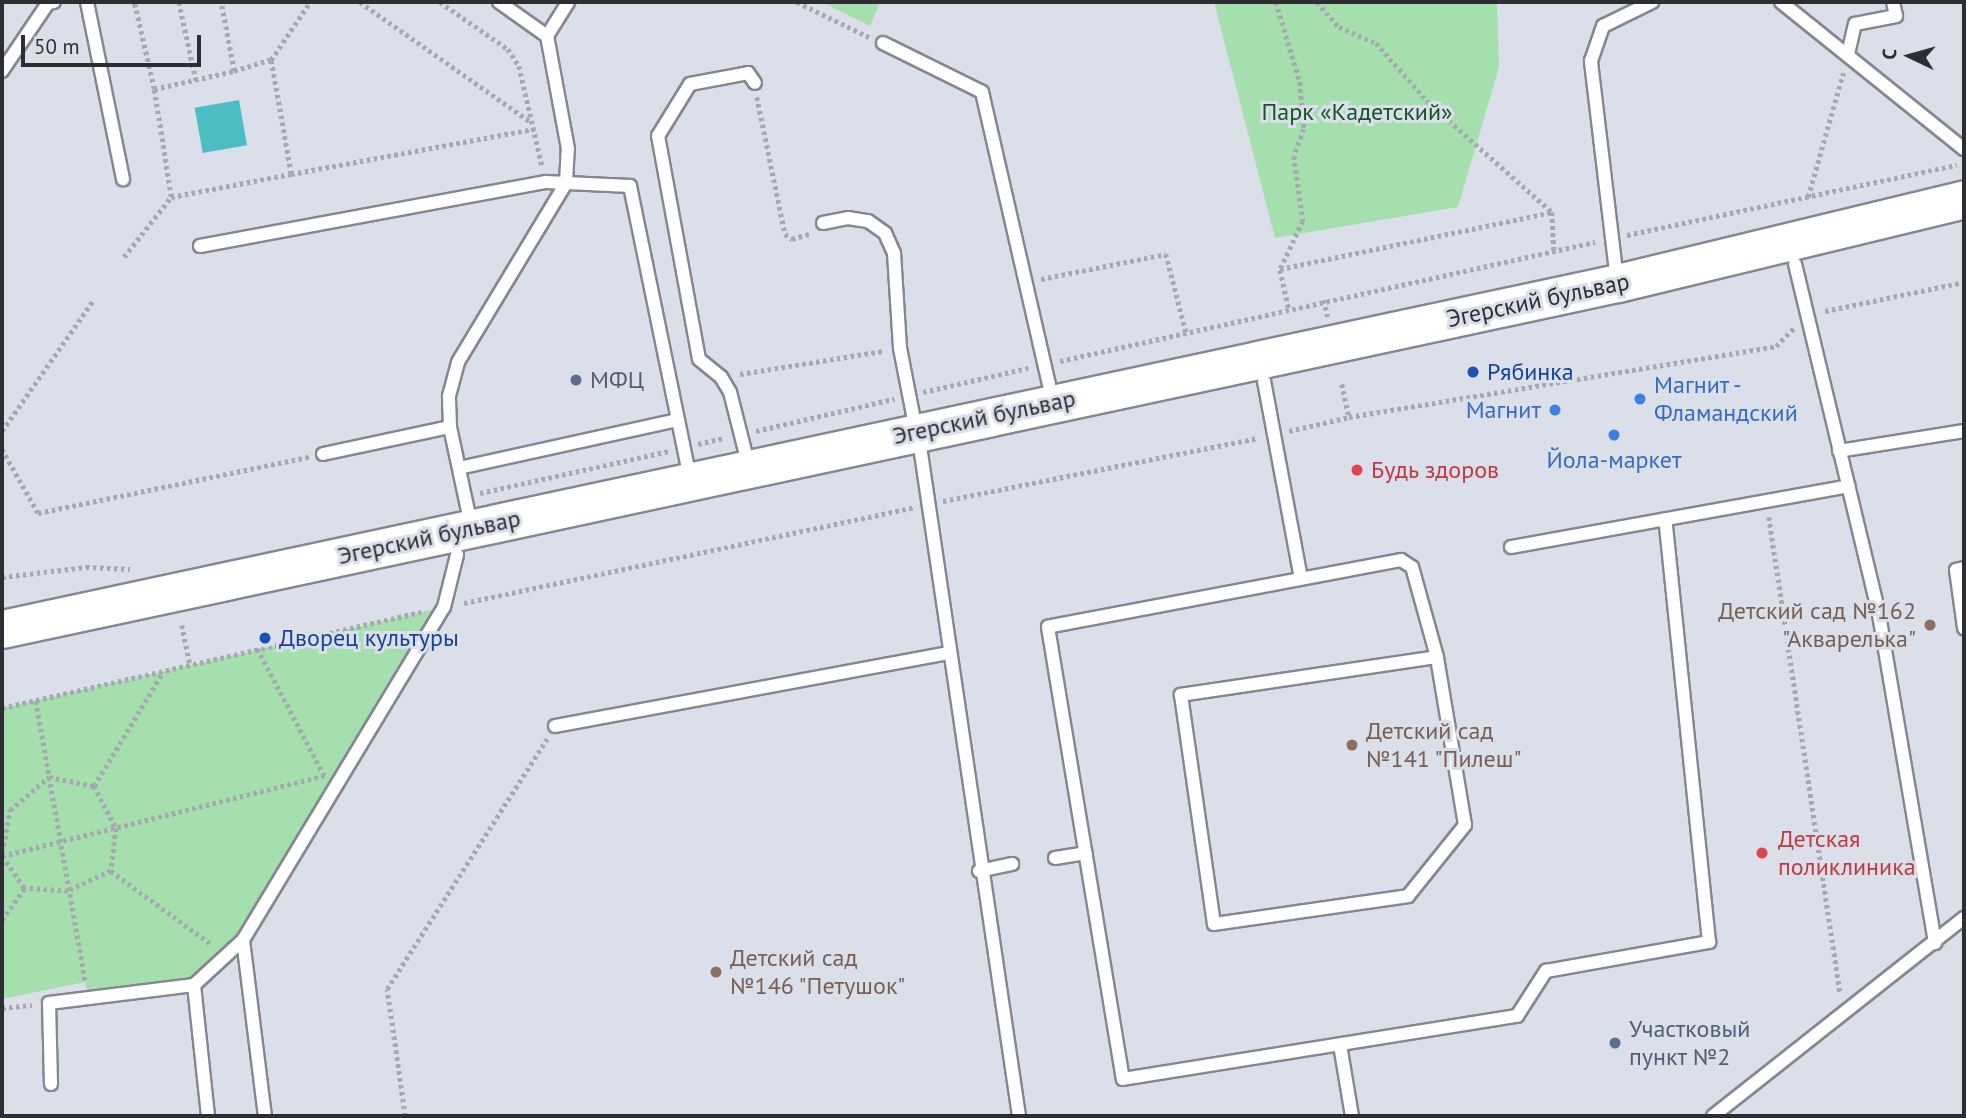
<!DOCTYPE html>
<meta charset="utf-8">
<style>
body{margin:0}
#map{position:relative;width:1966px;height:1118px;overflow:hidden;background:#dbdfea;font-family:"PT Sans",sans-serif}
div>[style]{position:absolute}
.green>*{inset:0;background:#a6dfae}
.water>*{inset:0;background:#4bbec4;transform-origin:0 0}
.path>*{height:4.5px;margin-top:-2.25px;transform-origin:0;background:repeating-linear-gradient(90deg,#a6a9b2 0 3.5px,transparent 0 7px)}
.roads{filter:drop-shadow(2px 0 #838791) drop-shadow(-2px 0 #838791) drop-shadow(0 2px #838791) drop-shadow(0 -2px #838791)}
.service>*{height:12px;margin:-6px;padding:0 6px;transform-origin:6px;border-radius:6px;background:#fff}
.secondary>*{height:37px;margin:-18.5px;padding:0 18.5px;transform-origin:18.5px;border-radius:18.5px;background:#fff}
.dots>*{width:19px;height:19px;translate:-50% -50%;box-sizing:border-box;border:4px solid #dbdfea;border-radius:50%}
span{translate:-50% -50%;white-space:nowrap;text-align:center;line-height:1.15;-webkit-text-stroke:6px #dbdfea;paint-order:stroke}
.park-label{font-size:24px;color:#185327}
.street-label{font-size:24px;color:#2d2e33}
.transit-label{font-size:24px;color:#164399}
.left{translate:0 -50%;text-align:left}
.service-label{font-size:24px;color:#4e5e75}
.shop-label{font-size:24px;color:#366cbe}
.right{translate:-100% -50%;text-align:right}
.health-label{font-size:24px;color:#be3a42}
.education-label{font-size:24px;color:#785e54}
.frame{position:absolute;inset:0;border:4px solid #2d2e33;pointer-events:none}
.north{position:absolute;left:1875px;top:21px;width:70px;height:70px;-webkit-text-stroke:5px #dbdfea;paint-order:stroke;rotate:275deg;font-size:19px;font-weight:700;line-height:28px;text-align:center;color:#2d2e33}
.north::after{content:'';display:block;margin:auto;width:24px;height:32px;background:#2d2e33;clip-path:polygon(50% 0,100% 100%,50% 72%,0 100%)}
.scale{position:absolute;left:21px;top:35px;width:180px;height:32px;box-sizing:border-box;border:4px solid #2d2e33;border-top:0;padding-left:9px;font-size:21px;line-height:24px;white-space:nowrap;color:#2d2e33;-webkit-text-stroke:5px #dbdfea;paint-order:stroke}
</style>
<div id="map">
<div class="green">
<i style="clip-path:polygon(822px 2px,880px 2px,870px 26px)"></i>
<i style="clip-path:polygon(1214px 2px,1497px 2px,1499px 67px,1458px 207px,1275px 238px)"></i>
<i style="clip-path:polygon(444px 607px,243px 940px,194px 985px,89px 998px,85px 982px,2px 999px,2px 708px)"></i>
</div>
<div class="water">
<i style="left:239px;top:100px;width:46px;height:45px;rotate:80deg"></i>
</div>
<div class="path">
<i style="left:179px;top:2px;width:80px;rotate:77.7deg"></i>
<i style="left:360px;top:2px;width:210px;rotate:35.1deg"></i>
<i style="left:440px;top:2px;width:83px;rotate:34.7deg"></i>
<i style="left:508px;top:49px;width:20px;rotate:57deg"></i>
<i style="left:519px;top:66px;width:103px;rotate:77deg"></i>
<i style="left:797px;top:2px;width:80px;rotate:25.9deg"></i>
<i style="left:1276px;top:2px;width:84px;rotate:73.3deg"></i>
<i style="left:1300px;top:82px;width:47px;rotate:85.1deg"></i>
<i style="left:1304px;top:129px;width:29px;rotate:110deg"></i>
<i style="left:1294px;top:156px;width:66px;rotate:82.1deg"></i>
<i style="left:1303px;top:221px;width:54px;rotate:115.1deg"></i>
<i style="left:1280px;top:270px;width:39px;rotate:77deg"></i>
<i style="left:1317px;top:2px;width:33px;rotate:49deg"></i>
<i style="left:1339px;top:27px;width:40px;rotate:23.4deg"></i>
<i style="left:1376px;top:43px;width:79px;rotate:48.6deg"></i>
<i style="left:1428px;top:102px;width:166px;rotate:41.6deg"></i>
<i style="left:1552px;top:212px;width:39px;rotate:87deg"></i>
<i style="left:271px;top:60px;width:70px;rotate:-56.1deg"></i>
<i style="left:154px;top:89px;width:82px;rotate:-12.7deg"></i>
<i style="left:757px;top:97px;width:140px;rotate:78.4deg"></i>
<i style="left:785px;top:234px;width:9px;rotate:36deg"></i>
<i style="left:792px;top:239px;width:21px;rotate:-17deg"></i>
<i style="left:291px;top:174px;width:247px;rotate:-10.5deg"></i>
<i style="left:171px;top:197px;width:122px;rotate:-10.9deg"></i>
<i style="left:291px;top:174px;width:116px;rotate:-100deg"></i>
<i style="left:271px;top:60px;width:39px;rotate:163deg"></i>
<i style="left:234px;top:71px;width:70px;rotate:-100.7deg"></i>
<i style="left:1808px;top:197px;width:129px;rotate:-74.2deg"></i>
<i style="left:1627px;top:235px;width:337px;rotate:-12deg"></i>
<i style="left:124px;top:257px;width:76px;rotate:-51.9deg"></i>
<i style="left:171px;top:197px;width:109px;rotate:-98.9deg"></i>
<i style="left:154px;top:89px;width:89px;rotate:-102.9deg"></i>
<i style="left:1280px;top:269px;width:278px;rotate:-11.8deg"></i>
<i style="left:1041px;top:279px;width:127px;rotate:-11.3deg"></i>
<i style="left:1166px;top:254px;width:81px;rotate:75.6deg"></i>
<i style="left:1324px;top:300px;width:17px;rotate:77deg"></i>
<i style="left:1825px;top:311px;width:142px;rotate:-11.8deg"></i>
<i style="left:1060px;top:361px;width:548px;rotate:-12.54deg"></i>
<i style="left:740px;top:374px;width:145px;rotate:-9.1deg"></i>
<i style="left:1342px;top:384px;width:34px;rotate:78deg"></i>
<i style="left:923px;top:392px;width:108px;rotate:-12.9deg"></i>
<i style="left:2px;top:431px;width:161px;rotate:-55.1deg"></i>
<i style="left:756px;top:431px;width:142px;rotate:-13.1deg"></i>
<i style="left:1289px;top:431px;width:62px;rotate:-13.1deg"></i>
<i style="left:1349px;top:417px;width:433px;rotate:-9.4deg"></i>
<i style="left:1776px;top:346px;width:25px;rotate:-45deg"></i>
<i style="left:698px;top:444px;width:27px;rotate:-13deg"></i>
<i style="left:2px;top:449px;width:73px;rotate:60.6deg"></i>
<i style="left:38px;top:513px;width:277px;rotate:-11.7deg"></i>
<i style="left:480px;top:493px;width:194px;rotate:-12.5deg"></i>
<i style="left:943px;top:501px;width:320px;rotate:-11.3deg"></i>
<i style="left:1769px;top:517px;width:481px;rotate:81.5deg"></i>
<i style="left:2px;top:577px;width:85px;rotate:-6.8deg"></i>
<i style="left:86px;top:567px;width:44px;rotate:2.6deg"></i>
<i style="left:464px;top:603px;width:460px;rotate:-12deg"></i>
<i style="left:182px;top:625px;width:41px;rotate:78.7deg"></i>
<i style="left:36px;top:701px;width:287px;rotate:80deg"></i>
<i style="left:2px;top:708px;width:430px;rotate:-12.9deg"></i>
<i style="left:94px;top:786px;width:133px;rotate:-58.8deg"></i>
<i style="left:2px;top:853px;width:44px;rotate:-79.5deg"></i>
<i style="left:10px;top:810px;width:51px;rotate:-40.2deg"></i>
<i style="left:49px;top:777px;width:46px;rotate:11.3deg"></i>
<i style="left:94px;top:786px;width:47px;rotate:62.4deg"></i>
<i style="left:116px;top:828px;width:43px;rotate:96.6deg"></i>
<i style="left:111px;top:871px;width:47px;rotate:155.1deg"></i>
<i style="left:68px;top:891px;width:44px;rotate:-176.1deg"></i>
<i style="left:24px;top:888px;width:38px;rotate:-125deg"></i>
<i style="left:2px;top:856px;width:332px;rotate:-14deg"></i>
<i style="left:324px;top:776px;width:144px;rotate:-117.8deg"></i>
<i style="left:111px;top:871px;width:125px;rotate:36.2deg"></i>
<i style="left:2px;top:920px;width:39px;rotate:-55deg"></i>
<i style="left:2px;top:1008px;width:30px;rotate:-6deg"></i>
<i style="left:405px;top:1116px;width:128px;rotate:-98.1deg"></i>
<i style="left:387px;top:989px;width:297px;rotate:-57.4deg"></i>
</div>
<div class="roads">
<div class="service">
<i style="left:87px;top:2px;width:181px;rotate:78.5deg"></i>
<i style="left:1781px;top:2px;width:235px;rotate:38.8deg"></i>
<i style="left:547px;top:36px;width:40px;rotate:-58deg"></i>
<i style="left:883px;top:43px;width:110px;rotate:26.3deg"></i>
<i style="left:982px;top:92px;width:317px;rotate:77.1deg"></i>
<i style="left:1848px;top:54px;width:31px;rotate:-77deg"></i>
<i style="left:1855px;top:24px;width:42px;rotate:-11deg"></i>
<i style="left:1896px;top:16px;width:14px;rotate:-102deg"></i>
<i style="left:2px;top:71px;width:82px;rotate:-55.9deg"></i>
<i style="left:48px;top:3px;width:6px;rotate:-9deg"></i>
<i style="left:823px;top:223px;width:25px;rotate:-11deg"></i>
<i style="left:848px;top:218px;width:20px;rotate:9deg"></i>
<i style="left:868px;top:221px;width:21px;rotate:35deg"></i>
<i style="left:885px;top:233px;width:22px;rotate:66deg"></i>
<i style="left:894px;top:253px;width:95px;rotate:86.4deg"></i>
<i style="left:900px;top:348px;width:84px;rotate:79deg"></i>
<i style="left:200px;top:246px;width:352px;rotate:-10.5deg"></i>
<i style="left:546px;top:182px;width:84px;rotate:2.7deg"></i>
<i style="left:630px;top:186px;width:298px;rotate:78.4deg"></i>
<i style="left:1795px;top:264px;width:355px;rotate:76.5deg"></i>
<i style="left:1878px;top:609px;width:339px;rotate:80.3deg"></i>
<i style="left:1617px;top:280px;width:221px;rotate:-96.8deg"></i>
<i style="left:1591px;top:61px;width:37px;rotate:-71deg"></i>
<i style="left:1603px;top:26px;width:55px;rotate:-26.1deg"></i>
<i style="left:1264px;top:381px;width:201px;rotate:79.4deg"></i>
<i style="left:1839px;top:451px;width:127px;rotate:-9.1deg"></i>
<i style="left:921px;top:453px;width:670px;rotate:81.59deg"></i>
<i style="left:323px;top:454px;width:130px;rotate:-12deg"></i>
<i style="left:749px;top:467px;width:77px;rotate:-104.2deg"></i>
<i style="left:730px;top:392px;width:17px;rotate:-121deg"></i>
<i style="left:721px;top:377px;width:28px;rotate:-141deg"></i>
<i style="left:699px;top:359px;width:227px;rotate:-100.4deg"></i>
<i style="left:658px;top:136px;width:61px;rotate:-58.4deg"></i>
<i style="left:690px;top:84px;width:59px;rotate:-10.7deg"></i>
<i style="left:748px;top:73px;width:12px;rotate:55deg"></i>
<i style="left:459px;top:468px;width:223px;rotate:-12.4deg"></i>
<i style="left:471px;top:525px;width:100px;rotate:-102.1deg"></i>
<i style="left:450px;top:427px;width:31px;rotate:-92deg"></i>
<i style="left:449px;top:396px;width:35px;rotate:-75deg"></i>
<i style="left:458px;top:362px;width:209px;rotate:-58.9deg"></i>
<i style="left:566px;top:183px;width:34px;rotate:-87deg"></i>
<i style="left:568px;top:149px;width:115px;rotate:-100.5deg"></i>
<i style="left:547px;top:36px;width:59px;rotate:-144.7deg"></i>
<i style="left:1511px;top:547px;width:343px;rotate:-10.2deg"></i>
<i style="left:1964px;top:568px;width:8px;rotate:166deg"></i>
<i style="left:1956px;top:570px;width:59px;rotate:82.1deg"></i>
<i style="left:1437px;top:657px;width:259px;rotate:171.6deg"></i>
<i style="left:1181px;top:695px;width:231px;rotate:81.8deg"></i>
<i style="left:1214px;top:924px;width:196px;rotate:-8.2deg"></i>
<i style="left:1408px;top:896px;width:91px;rotate:-51.2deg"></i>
<i style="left:1465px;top:825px;width:170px;rotate:-99.5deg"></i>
<i style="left:1437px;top:657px;width:93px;rotate:-105.5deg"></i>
<i style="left:1412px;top:567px;width:13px;rotate:-148deg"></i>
<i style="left:1401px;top:560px;width:359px;rotate:169.3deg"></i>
<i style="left:1048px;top:627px;width:458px;rotate:80.6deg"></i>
<i style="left:1123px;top:1079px;width:399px;rotate:-9.1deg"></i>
<i style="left:1517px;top:1016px;width:54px;rotate:-57.2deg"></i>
<i style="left:1546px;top:971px;width:166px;rotate:-10.1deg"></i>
<i style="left:1709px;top:942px;width:425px;rotate:-95.9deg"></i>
<i style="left:555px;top:726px;width:399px;rotate:-10.5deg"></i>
<i style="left:1055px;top:858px;width:31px;rotate:-9deg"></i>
<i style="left:979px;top:871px;width:34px;rotate:-12deg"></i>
<i style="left:243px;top:940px;width:177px;rotate:82.9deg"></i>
<i style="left:194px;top:985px;width:67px;rotate:-42.6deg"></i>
<i style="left:243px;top:940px;width:389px;rotate:-58.9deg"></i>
<i style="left:444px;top:607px;width:54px;rotate:-76deg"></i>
<i style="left:1340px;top:1045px;width:72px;rotate:80.4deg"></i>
<i style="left:51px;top:1084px;width:81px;rotate:-91.4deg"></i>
<i style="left:49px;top:1003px;width:146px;rotate:-7.1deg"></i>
<i style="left:194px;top:985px;width:132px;rotate:83.9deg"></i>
<i style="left:1713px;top:1116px;width:320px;rotate:-38.3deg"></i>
</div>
<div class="secondary">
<i style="left:2px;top:629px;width:1653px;rotate:-12.09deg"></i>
<i style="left:1618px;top:283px;width:356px;rotate:-13.6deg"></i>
</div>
</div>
<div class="dots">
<i style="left:1473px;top:372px;background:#1a4fb4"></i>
<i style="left:576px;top:380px;background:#5c6f8a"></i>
<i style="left:1640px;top:399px;background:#3f7fe0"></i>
<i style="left:1555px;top:410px;background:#3f7fe0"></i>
<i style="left:1614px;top:435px;background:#3f7fe0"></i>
<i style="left:1357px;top:470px;background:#e0444e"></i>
<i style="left:1930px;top:625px;background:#8d6e63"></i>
<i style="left:265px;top:638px;background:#1a4fb4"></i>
<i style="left:1352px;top:745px;background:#8d6e63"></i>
<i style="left:1762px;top:853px;background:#e0444e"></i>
<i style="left:716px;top:972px;background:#8d6e63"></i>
<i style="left:1615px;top:1043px;background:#5c6f8a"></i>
</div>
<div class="park-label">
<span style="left:1357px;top:112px">Парк «Кадетский»</span>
</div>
<div class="street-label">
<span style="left:1538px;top:300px;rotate:-12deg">Эгерский бульвар</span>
<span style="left:984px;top:417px;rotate:-12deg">Эгерский бульвар</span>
<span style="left:429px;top:537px;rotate:-12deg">Эгерский бульвар</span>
</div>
<div class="transit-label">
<span class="left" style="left:1487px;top:372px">Рябинка</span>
<span class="left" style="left:279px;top:638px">Дворец культуры</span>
</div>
<div class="service-label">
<span class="left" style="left:590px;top:380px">МФЦ</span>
<span class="left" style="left:1629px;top:1043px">Участковый<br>пункт №2</span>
</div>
<div class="shop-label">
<span class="left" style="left:1654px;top:399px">Магнит -<br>Фламандский</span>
<span class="right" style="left:1541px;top:410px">Магнит</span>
<span style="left:1614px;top:460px">Йола-маркет</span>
</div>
<div class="health-label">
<span class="left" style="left:1371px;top:470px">Будь здоров</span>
<span class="left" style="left:1778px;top:853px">Детская<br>поликлиника</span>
</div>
<div class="education-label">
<span class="right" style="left:1916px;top:625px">Детский сад №162<br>"Акварелька"</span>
<span class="left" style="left:1366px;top:745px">Детский сад<br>№141 "Пилеш"</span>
<span class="left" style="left:730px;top:972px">Детский сад<br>№146 "Петушок"</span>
</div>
<div class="frame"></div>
<div class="north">С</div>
<div class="scale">50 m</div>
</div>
